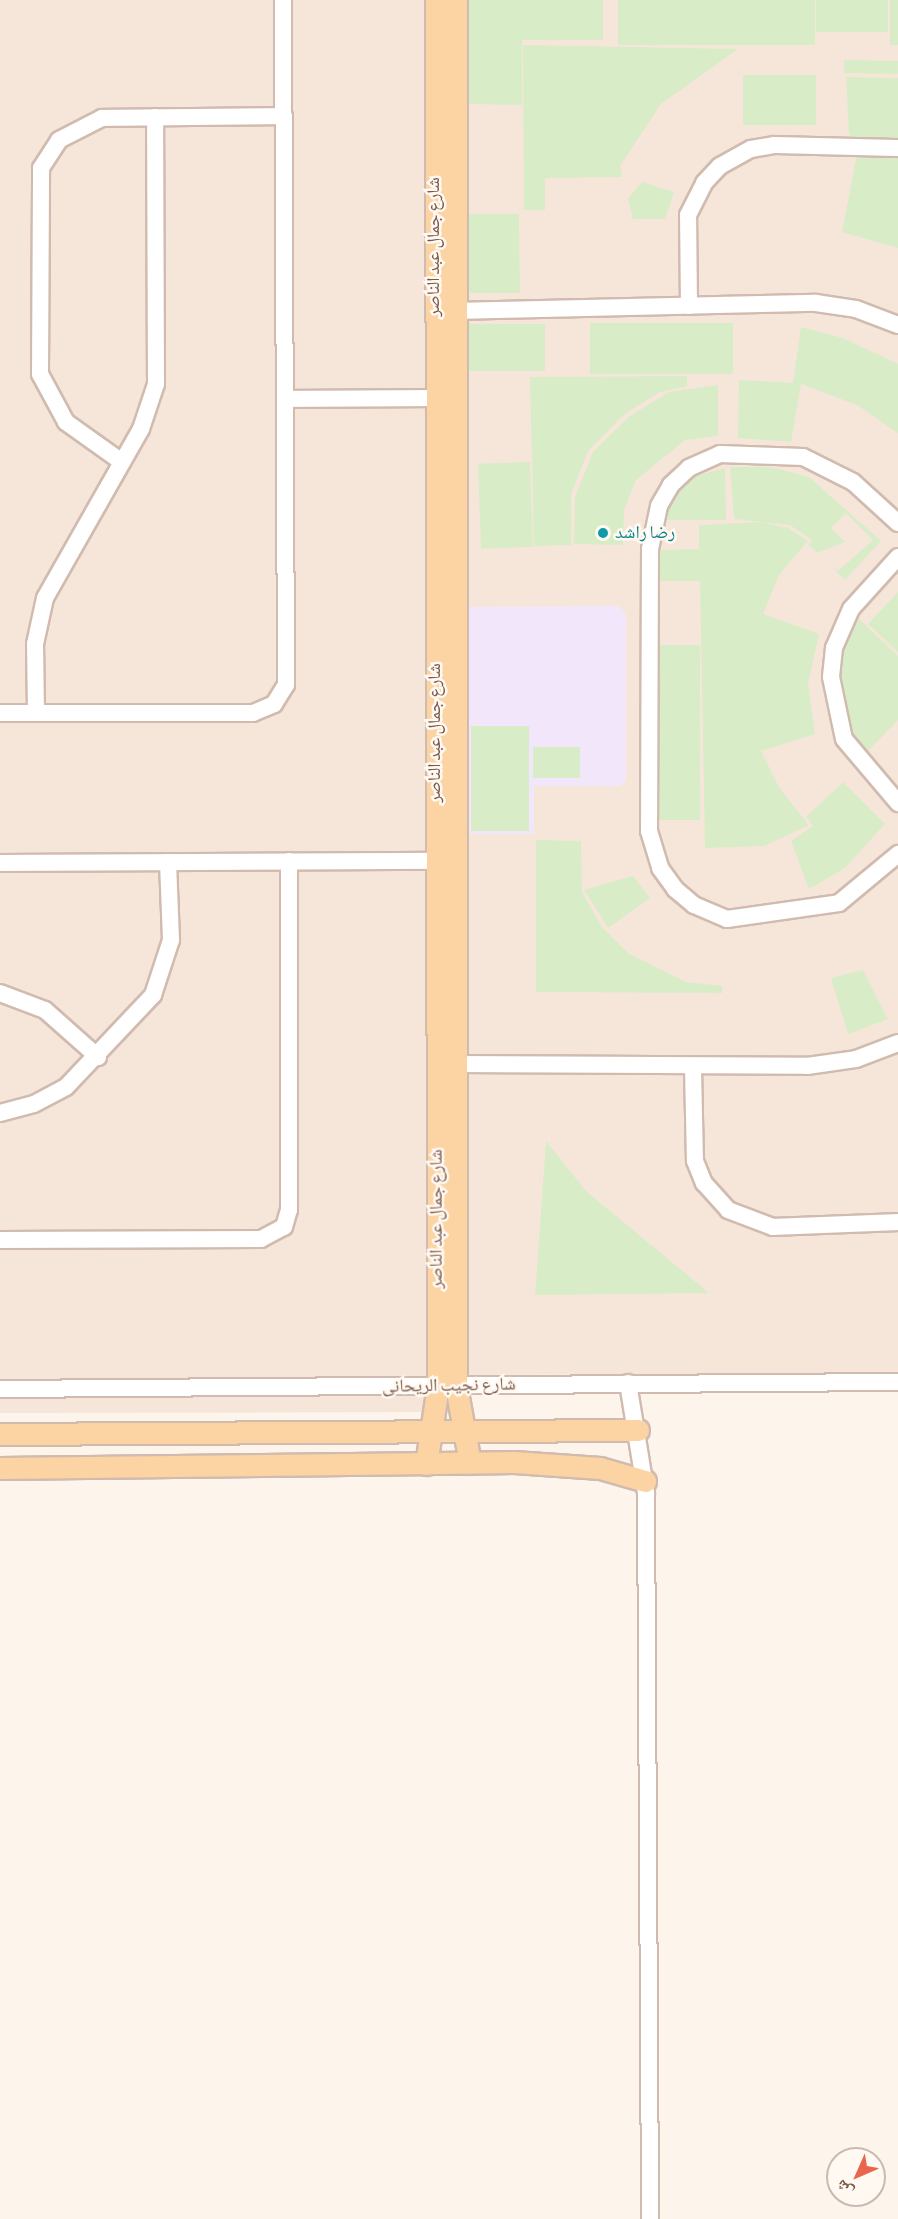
<!DOCTYPE html>
<meta charset="utf-8">
<style>
body{margin:0}
#map{position:relative;width:898px;height:2219px;overflow:hidden;background:#fdf5eb;font-family:"Alegreya Sans","Noto Naskh Arabic",sans-serif}
div>[style]{position:absolute}
.residential>*{inset:0;background:#f5e6d9}
.education>*{inset:0;background:#f2e7fa}
.green>*{inset:0;background:#d9ecc8;transform-origin:0 0}
.roads{filter:drop-shadow(2px 0 #d1bbaf) drop-shadow(-2px 0 #d1bbaf) drop-shadow(0 2px #d1bbaf) drop-shadow(0 -2px #d1bbaf)}
.minor>*{height:16px;margin:-8px;padding:0 8px;transform-origin:8px;border-radius:8px;background:#fff}
.major>*{height:21px;margin:-10.5px;padding:0 10.5px;transform-origin:10.5px;border-radius:10.5px;background:#fcd4a3}
.dots>*{width:16px;height:16px;translate:-50% -50%;box-sizing:border-box;border:3px solid #fff9f2;border-radius:50%}
span{translate:-50% -50%;white-space:nowrap;text-align:center;line-height:1.15;-webkit-text-stroke:5px #fff9f2;paint-order:stroke}
.street-label{font-size:18px;color:#7a594c}
.culture-label{font-size:18px;color:#0d838f}
.left{translate:0 -50%;text-align:left}
.north{position:absolute;left:826px;top:2147px;width:60px;height:60px;box-sizing:border-box;background:#fff9f2;border:2px solid #cab9b0;border-radius:50%;rotate:225deg;font-size:16px;font-weight:700;line-height:24px;text-align:center;color:#7a594c}
.north::after{content:'';display:block;margin:auto;width:21px;height:27px;background:#ea654d;clip-path:polygon(50% 0,100% 100%,50% 72%,0 100%)}
</style>
<div id="map">
<div class="residential">
<i style="clip-path:polygon(0 0,898px 0,898px 1374px,446px 1375px,446px 1412px,0 1413px)"></i>
</div>
<div class="education">
<i style="clip-path:polygon(619px 606px,626px 614px,626px 780px,620px 786px,534px 786px,534px 834px,467px 834px,468px 607px)"></i>
</div>
<div class="green">
<i style="clip-path:polygon(464px 0,603px 0,603px 40px,522px 40px,522px 105px,464px 104px)"></i>
<i style="left:618px;top:0;width:197px;height:45px"></i>
<i style="left:816px;top:0;width:72px;height:32px"></i>
<i style="left:890px;top:0;width:8px;height:45px"></i>
<i style="clip-path:polygon(523px 45px,738px 49px,661px 104px,620px 166px,622px 177px,545px 178px,545px 210px,524px 210px)"></i>
<i style="left:844px;top:60px;width:54px;height:13px;rotate:1deg"></i>
<i style="left:816px;top:75px;width:50px;height:73px;rotate:90deg"></i>
<i style="clip-path:polygon(846px 77px,898px 78px,898px 141px,854px 139px,849px 134px)"></i>
<i style="clip-path:polygon(857px 154px,898px 155px,898px 248px,842px 232px)"></i>
<i style="clip-path:polygon(642px 182px,674px 192px,665px 219px,633px 219px,628px 199px)"></i>
<i style="clip-path:polygon(460px 214px,519px 214px,520px 293px,471px 293px,461px 283px)"></i>
<i style="left:590px;top:323px;width:143px;height:51px"></i>
<i style="left:462px;top:324px;width:83px;height:47px"></i>
<i style="clip-path:polygon(801px 327px,843px 338px,898px 364px,898px 433px,857px 405px,801px 384px,791px 442px,738px 438px,739px 380px,793px 383px)"></i>
<i style="clip-path:polygon(687px 376px,687px 386px,660px 392px,626px 413px,588px 451px,571px 495px,571px 545px,534px 546px,530px 377px)"></i>
<i style="clip-path:polygon(718px 385px,718px 436px,685px 440px,636px 480px,624px 510px,623px 545px,574px 544px,575px 497px,593px 452px,630px 416px,669px 392px)"></i>
<i style="left:530px;top:462px;width:85px;height:52px;rotate:88deg"></i>
<i style="clip-path:polygon(730px 467px,771px 467px,809px 477px,881px 541px,845px 580px,831px 566px,838px 571px,873px 540px,846px 513px,831px 528px,845px 542px,817px 553px,808px 545px,812px 540px,790px 525px,734px 519px)"></i>
<i style="clip-path:polygon(725px 468px,726px 520px,662px 520px,665px 498px,686px 479px)"></i>
<i style="clip-path:polygon(761px 522px,788px 528px,808px 541px,779px 575px,763px 614px,819px 634px,808px 684px,815px 734px,761px 751px,780px 789px,809px 825px,764px 846px,705px 848px,700px 581px,659px 581px,658px 550px,699px 549px,699px 525px)"></i>
<i style="clip-path:polygon(898px 592px,898px 652px,868px 624px)"></i>
<i style="clip-path:polygon(856px 616px,898px 656px,898px 720px,862px 757px,840px 720px,834px 665px)"></i>
<i style="left:654px;top:645px;width:46px;height:175px"></i>
<i style="left:471px;top:726px;width:58px;height:105px"></i>
<i style="left:533px;top:747px;width:47px;height:31px"></i>
<i style="clip-path:polygon(843px 782px,885px 824px,845px 868px,809px 889px,791px 841px,813px 826px,806px 817px)"></i>
<i style="clip-path:polygon(536px 840px,581px 841px,582px 892px,602px 927px,629px 954px,686px 982px,722px 986px,722px 993px,536px 992px)"></i>
<i style="clip-path:polygon(633px 876px,650px 898px,608px 928px,584px 890px)"></i>
<i style="clip-path:polygon(863px 970px,888px 1019px,848px 1034px,831px 978px)"></i>
<i style="clip-path:polygon(546px 1141px,586px 1191px,709px 1293px,535px 1295px)"></i>
</div>
<div class="roads">
<div class="minor">
<i style="left:689px;top:306px;width:91px;rotate:-90.6deg"></i>
<i style="left:688px;top:215px;width:36px;rotate:-63deg"></i>
<i style="left:704px;top:183px;width:23px;rotate:-47deg"></i>
<i style="left:720px;top:166px;width:35px;rotate:-29deg"></i>
<i style="left:751px;top:149px;width:23px;rotate:-10deg"></i>
<i style="left:774px;top:145px;width:124px;rotate:1.4deg"></i>
<i style="left:453px;top:311px;width:363px;rotate:-1.3deg"></i>
<i style="left:816px;top:303px;width:40px;rotate:8.5deg"></i>
<i style="left:856px;top:309px;width:45px;rotate:20.9deg"></i>
<i style="left:285px;top:399px;width:149px;rotate:-0.4deg"></i>
<i style="left:122px;top:462px;width:69px;rotate:-144.5deg"></i>
<i style="left:66px;top:422px;width:55px;rotate:-118.4deg"></i>
<i style="left:40px;top:374px;width:206px;rotate:-89.7deg"></i>
<i style="left:41px;top:168px;width:33px;rotate:-57deg"></i>
<i style="left:59px;top:140px;width:48px;rotate:-27.1deg"></i>
<i style="left:102px;top:118px;width:182px;rotate:-0.6deg"></i>
<i style="left:898px;top:523px;width:61px;rotate:-137.7deg"></i>
<i style="left:853px;top:482px;width:56px;rotate:-153.4deg"></i>
<i style="left:803px;top:457px;width:83px;rotate:-177.9deg"></i>
<i style="left:720px;top:454px;width:34px;rotate:156deg"></i>
<i style="left:689px;top:468px;width:25px;rotate:137deg"></i>
<i style="left:671px;top:485px;width:24px;rotate:120deg"></i>
<i style="left:659px;top:506px;width:44px;rotate:101.8deg"></i>
<i style="left:650px;top:549px;width:282px;rotate:90.2deg"></i>
<i style="left:649px;top:831px;width:39px;rotate:73deg"></i>
<i style="left:660px;top:868px;width:26px;rotate:54deg"></i>
<i style="left:675px;top:889px;width:25px;rotate:40deg"></i>
<i style="left:694px;top:905px;width:36px;rotate:23deg"></i>
<i style="left:727px;top:919px;width:113px;rotate:-8.1deg"></i>
<i style="left:839px;top:903px;width:77px;rotate:-39.7deg"></i>
<i style="left:898px;top:557px;width:70px;rotate:132.1deg"></i>
<i style="left:851px;top:609px;width:43px;rotate:113.6deg"></i>
<i style="left:834px;top:648px;width:29px;rotate:96deg"></i>
<i style="left:831px;top:677px;width:63px;rotate:78.2deg"></i>
<i style="left:844px;top:739px;width:84px;rotate:49.8deg"></i>
<i style="left:0;top:713px;width:253px"></i>
<i style="left:253px;top:713px;width:23px;rotate:-23deg"></i>
<i style="left:274px;top:704px;width:22px;rotate:-58deg"></i>
<i style="left:286px;top:685px;width:685px;rotate:-90.25deg"></i>
<i style="left:36px;top:713px;width:69px;rotate:-90.8deg"></i>
<i style="left:35px;top:644px;width:47px;rotate:-77.7deg"></i>
<i style="left:45px;top:598px;width:194px;rotate:-60.4deg"></i>
<i style="left:141px;top:429px;width:47px;rotate:-71.6deg"></i>
<i style="left:156px;top:384px;width:267px;rotate:-90.2deg"></i>
<i style="left:0;top:863px;width:436px;rotate:-0.3deg"></i>
<i style="left:0;top:993px;width:48px;rotate:20.7deg"></i>
<i style="left:45px;top:1010px;width:71px;rotate:41.6deg"></i>
<i style="left:455px;top:1064px;width:352px;rotate:0.3deg"></i>
<i style="left:807px;top:1066px;width:49px;rotate:-8.1deg"></i>
<i style="left:856px;top:1059px;width:45px;rotate:-20.9deg"></i>
<i style="left:693px;top:1068px;width:93px;rotate:88.8deg"></i>
<i style="left:695px;top:1161px;width:24px;rotate:68deg"></i>
<i style="left:704px;top:1183px;width:36px;rotate:48deg"></i>
<i style="left:728px;top:1210px;width:48px;rotate:20.7deg"></i>
<i style="left:773px;top:1227px;width:125px;rotate:-2.3deg"></i>
<i style="left:0;top:1113px;width:35px;rotate:-15deg"></i>
<i style="left:34px;top:1104px;width:36px;rotate:-28deg"></i>
<i style="left:66px;top:1087px;width:127px;rotate:-46.6deg"></i>
<i style="left:153px;top:995px;width:58px;rotate:-71.9deg"></i>
<i style="left:171px;top:940px;width:78px;rotate:-92.2deg"></i>
<i style="left:0;top:1240px;width:261px;rotate:-0.2deg"></i>
<i style="left:261px;top:1239px;width:26px;rotate:-28deg"></i>
<i style="left:284px;top:1227px;width:18px;rotate:-74deg"></i>
<i style="left:289px;top:1210px;width:349px;rotate:-90deg"></i>
<i style="left:628px;top:1383px;width:111px;rotate:80.7deg"></i>
<i style="left:646px;top:1493px;width:726px;rotate:89.68deg"></i>
<i style="left:0;top:1389px;width:898px;rotate:-0.45deg"></i>
</div>
<div class="major">
<i style="left:456px;top:0;width:1386px;rotate:90deg"></i>
<i style="left:456px;top:1386px;width:78px;rotate:79.7deg"></i>
<i style="left:0;top:1434px;width:638px;rotate:-0.36deg"></i>
<i style="left:426px;top:1464px;width:79px;rotate:-81.3deg"></i>
<i style="left:438px;top:1386px;width:1386px;rotate:-90.08deg"></i>
<i style="left:0;top:1468px;width:514px;rotate:-0.67deg"></i>
<i style="left:514px;top:1462px;width:86px;rotate:4deg"></i>
<i style="left:600px;top:1468px;width:47px;rotate:16.1deg"></i>
</div>
</div>
<div class="dots">
<i style="left:603px;top:533px;background:#0f9aa8"></i>
</div>
<div class="street-label">
<span style="left:434px;top:247px;rotate:-90deg">شارع جمال عبد الناصر</span>
<span style="left:435px;top:733px;rotate:-90deg">شارع جمال عبد الناصر</span>
<span style="left:437px;top:1219px;rotate:-90deg">شارع جمال عبد الناصر</span>
<span style="left:449px;top:1386px;rotate:-1deg">شارع نجيب الريحانى</span>
</div>
<div class="culture-label">
<span class="left" style="left:615px;top:533px">رضا راشد</span>
</div>
<div class="north">ش</div>
</div>
